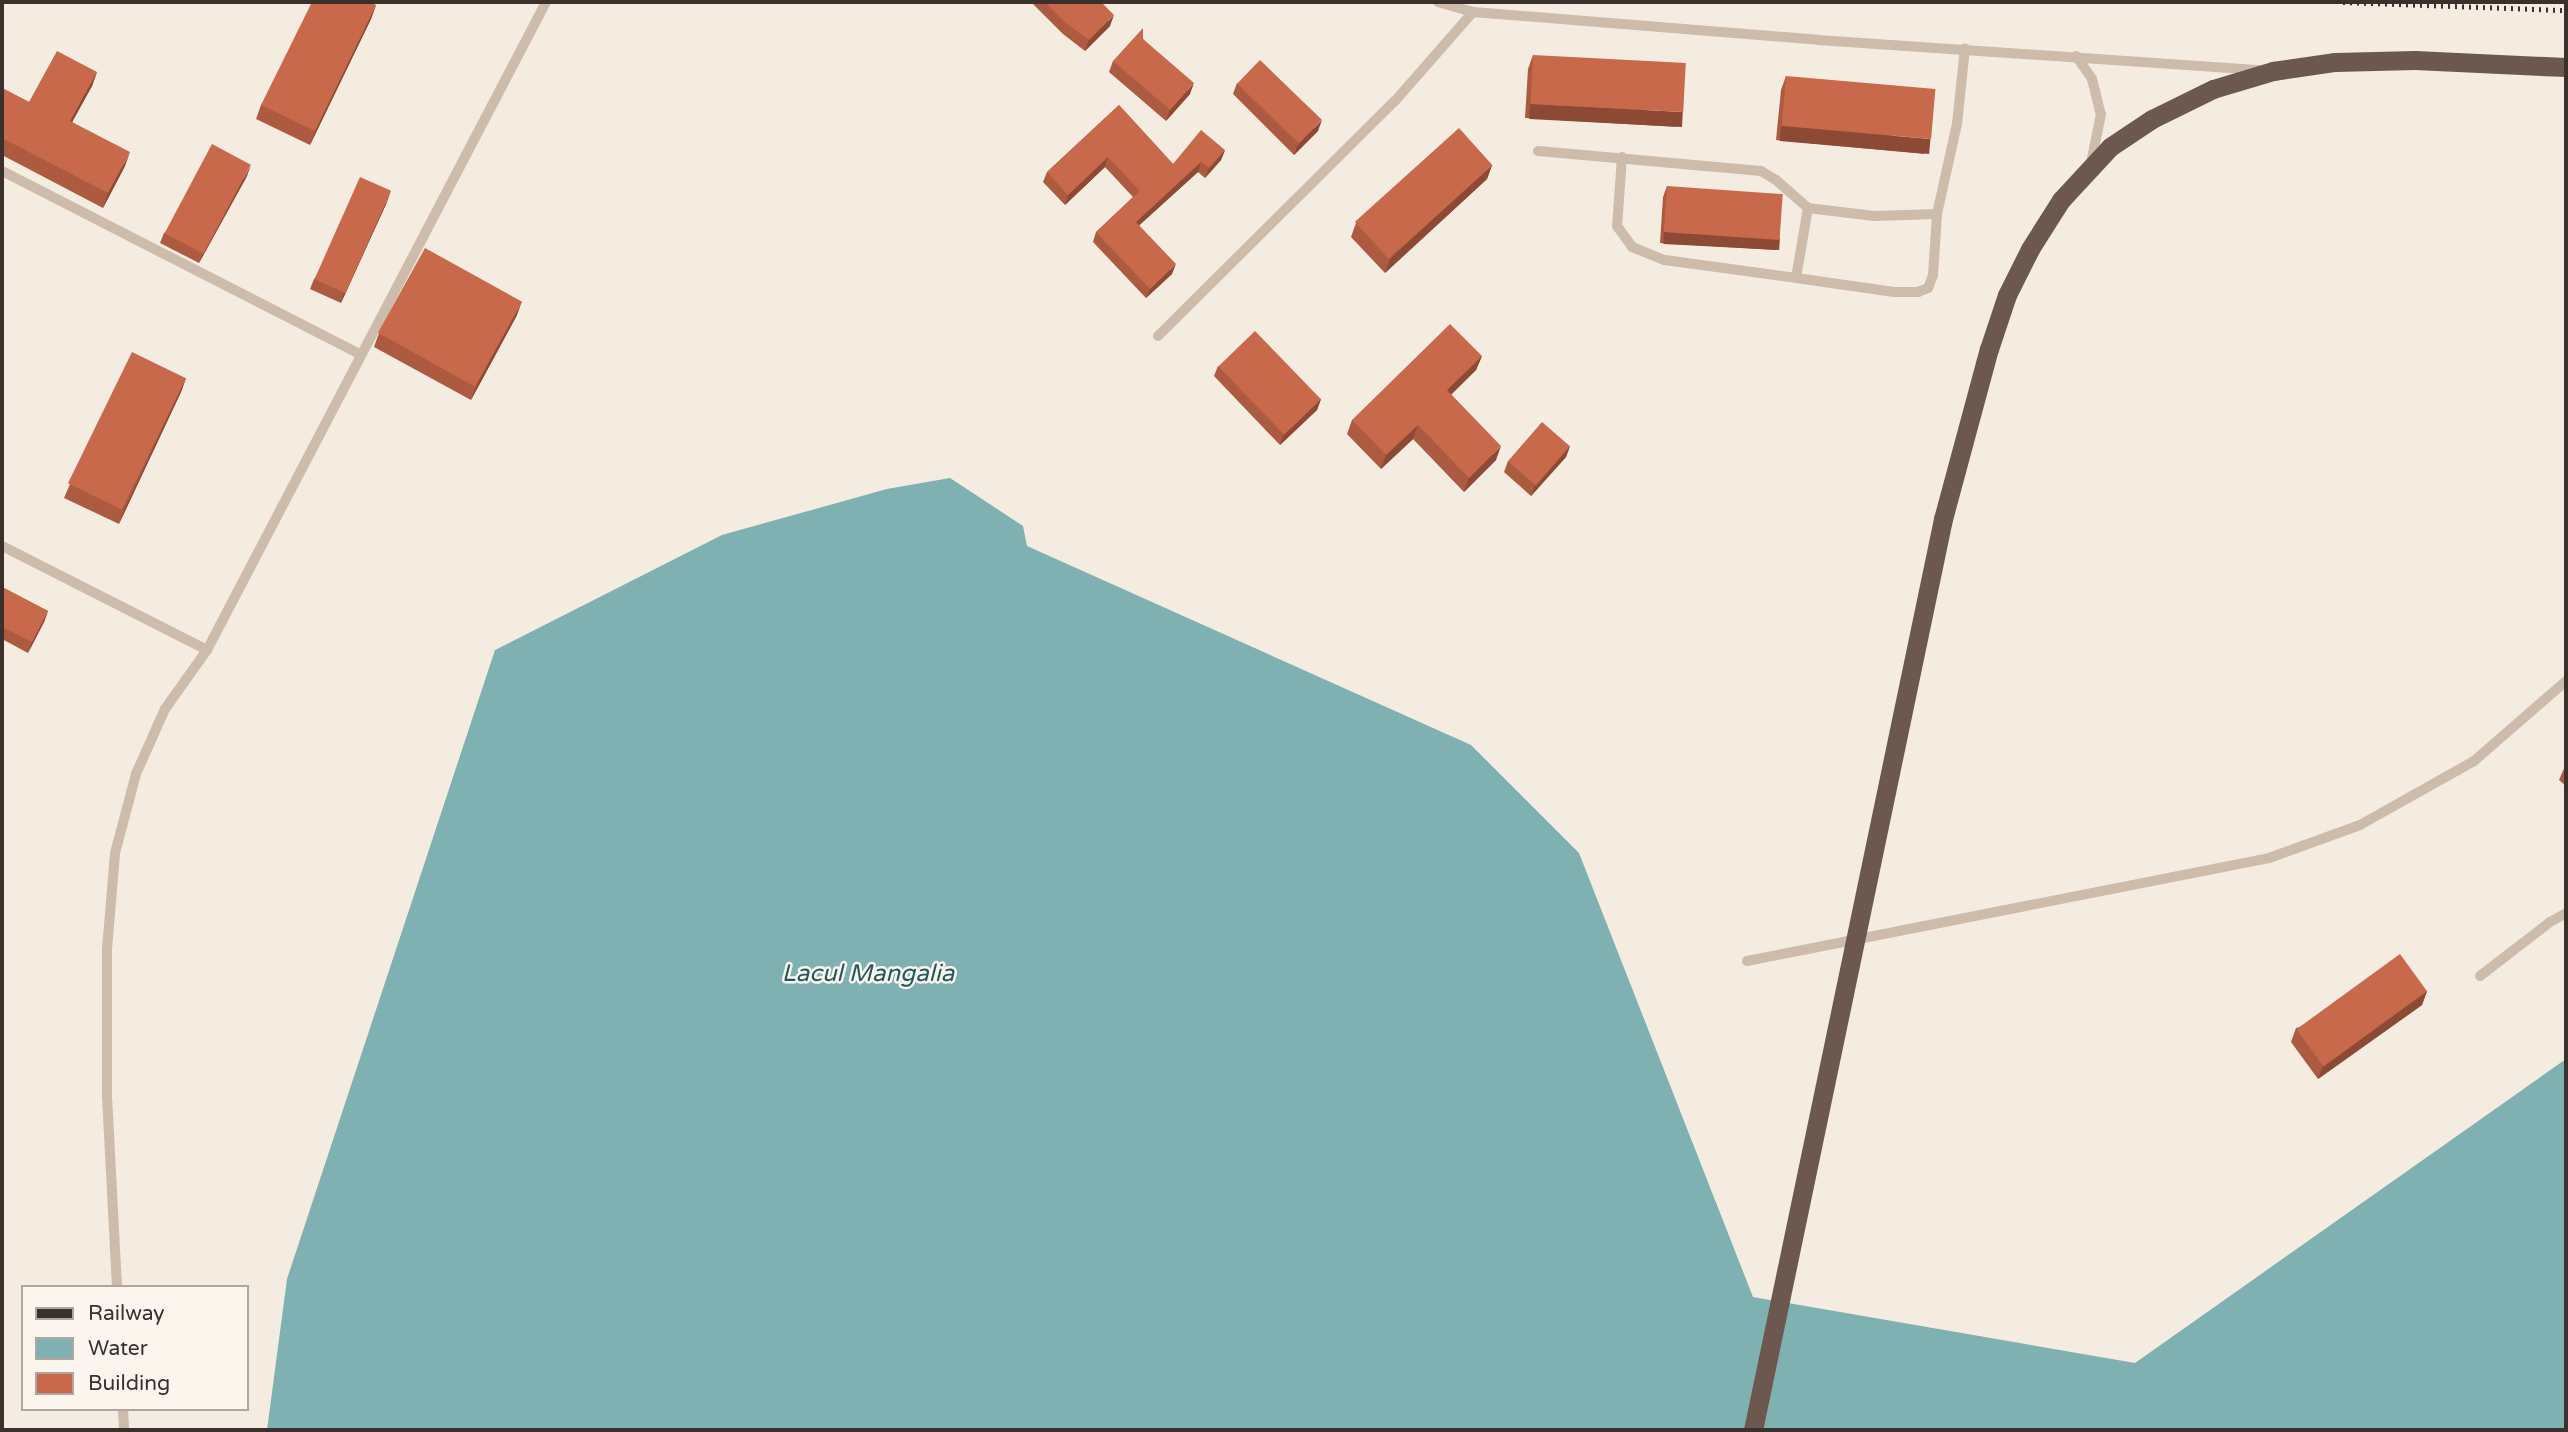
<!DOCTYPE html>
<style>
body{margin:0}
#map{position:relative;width:2568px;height:1432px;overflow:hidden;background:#f4ebe1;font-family:"Varela Round",sans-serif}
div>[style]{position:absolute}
.water>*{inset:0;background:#7fb0b2}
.service>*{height:10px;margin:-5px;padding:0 5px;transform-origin:5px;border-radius:5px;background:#cdbbac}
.trunk>*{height:19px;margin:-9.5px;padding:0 9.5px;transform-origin:9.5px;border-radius:9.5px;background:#6c584f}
.rail>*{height:5px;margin-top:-2.5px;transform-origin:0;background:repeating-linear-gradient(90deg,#3b302b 0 2px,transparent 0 7px)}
.wall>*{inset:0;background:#ac5a40}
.shaded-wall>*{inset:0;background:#8c4a34;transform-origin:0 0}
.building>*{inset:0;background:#c8694b;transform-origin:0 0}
span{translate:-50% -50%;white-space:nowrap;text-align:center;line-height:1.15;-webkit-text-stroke:5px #fbf5ee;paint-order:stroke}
.water-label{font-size:24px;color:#1f5a5e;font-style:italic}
.frame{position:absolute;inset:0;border:4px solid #3b302b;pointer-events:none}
.legend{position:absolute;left:21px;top:1285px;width:228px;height:126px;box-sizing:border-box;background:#fbf5ee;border:2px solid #aea6a0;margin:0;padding:9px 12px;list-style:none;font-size:21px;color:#3b302b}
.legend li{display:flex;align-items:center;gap:14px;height:35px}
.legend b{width:35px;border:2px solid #aea6a0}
</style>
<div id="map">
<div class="water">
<i style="clip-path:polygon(950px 478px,1023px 526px,1027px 546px,1471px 745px,1579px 853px,1753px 1297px,2135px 1363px,2566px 1059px,2566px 1430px,267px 1430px,287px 1279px,495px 650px,722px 535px,887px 489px)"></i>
</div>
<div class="service">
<i style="left:1438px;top:2px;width:36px;rotate:16deg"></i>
<i style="left:1473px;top:12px;width:346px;rotate:4.6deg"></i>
<i style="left:1818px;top:40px;width:443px;rotate:3.9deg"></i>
<i style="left:2076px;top:56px;width:28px;rotate:55deg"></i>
<i style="left:2092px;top:79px;width:36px;rotate:76deg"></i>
<i style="left:2101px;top:114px;width:50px;rotate:101.5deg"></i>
<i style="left:1538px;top:151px;width:224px;rotate:5.1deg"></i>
<i style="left:1761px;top:171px;width:17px;rotate:31deg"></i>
<i style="left:1776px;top:180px;width:43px;rotate:41.2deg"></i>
<i style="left:1808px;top:208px;width:66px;rotate:6.9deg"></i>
<i style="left:1874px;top:216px;width:63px;rotate:-1.8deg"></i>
<i style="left:1937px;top:214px;width:92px;rotate:-77.5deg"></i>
<i style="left:1957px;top:124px;width:76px;rotate:-84deg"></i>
<i style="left:1622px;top:157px;width:69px;rotate:94.1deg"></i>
<i style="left:1617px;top:226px;width:26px;rotate:54deg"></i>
<i style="left:1632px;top:247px;width:35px;rotate:22deg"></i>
<i style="left:1665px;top:260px;width:132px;rotate:7.8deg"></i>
<i style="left:1796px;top:278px;width:71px;rotate:-80.3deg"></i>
<i style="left:2px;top:171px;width:402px;rotate:27.1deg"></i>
<i style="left:1796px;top:278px;width:99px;rotate:8.1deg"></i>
<i style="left:1894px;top:292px;width:24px"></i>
<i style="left:1918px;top:292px;width:11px;rotate:-22deg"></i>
<i style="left:1928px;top:288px;width:14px;rotate:-69deg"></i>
<i style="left:1933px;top:275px;width:61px;rotate:-86.2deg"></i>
<i style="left:1158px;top:336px;width:334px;rotate:-44.8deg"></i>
<i style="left:1395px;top:101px;width:118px;rotate:-48.8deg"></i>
<i style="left:2px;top:546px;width:230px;rotate:26.9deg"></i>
<i style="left:1747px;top:961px;width:532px;rotate:-11.16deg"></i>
<i style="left:2269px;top:858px;width:97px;rotate:-19.9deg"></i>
<i style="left:2360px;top:825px;width:131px;rotate:-29.3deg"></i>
<i style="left:2474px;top:761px;width:122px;rotate:-41deg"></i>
<i style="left:2480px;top:976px;width:88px;rotate:-37.6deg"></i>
<i style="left:2550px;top:922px;width:18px;rotate:-29deg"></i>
<i style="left:117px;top:1287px;width:194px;rotate:-93deg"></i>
<i style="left:107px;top:1093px;width:144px;rotate:-90deg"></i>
<i style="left:107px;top:949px;width:96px;rotate:-85.2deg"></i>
<i style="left:115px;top:853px;width:82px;rotate:-75.1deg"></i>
<i style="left:136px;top:774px;width:71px;rotate:-66deg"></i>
<i style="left:165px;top:709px;width:72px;rotate:-54.6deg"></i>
<i style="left:207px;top:650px;width:731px;rotate:-62.38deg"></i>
<i style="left:123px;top:1409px;width:21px;rotate:87deg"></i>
</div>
<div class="trunk">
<i style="left:1753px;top:1430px;width:931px;rotate:-78.22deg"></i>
<i style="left:1943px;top:519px;width:176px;rotate:-74.9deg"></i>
<i style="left:1989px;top:349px;width:57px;rotate:-71.6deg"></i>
<i style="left:2007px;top:295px;width:51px;rotate:-63.4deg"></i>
<i style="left:2030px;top:249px;width:58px;rotate:-57.7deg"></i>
<i style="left:2061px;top:200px;width:72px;rotate:-47.2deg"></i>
<i style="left:2110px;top:147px;width:50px;rotate:-33.7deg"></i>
<i style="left:2152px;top:119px;width:68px;rotate:-26.2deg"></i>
<i style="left:2213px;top:89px;width:63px;rotate:-16.7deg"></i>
<i style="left:2273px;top:71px;width:63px;rotate:-8.3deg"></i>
<i style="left:2335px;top:62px;width:80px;rotate:-1.4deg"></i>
<i style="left:2415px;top:60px;width:151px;rotate:2.7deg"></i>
</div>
<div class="rail">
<i style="left:2343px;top:2px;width:223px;rotate:2.1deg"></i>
</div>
<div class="wall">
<i style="clip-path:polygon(1031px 2px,1101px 2px,1110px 26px,1085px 51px,1063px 34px)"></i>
<i style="clip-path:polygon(376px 5px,371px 19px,310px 145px,256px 119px,261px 105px)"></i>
<i style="clip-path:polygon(1143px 39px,1190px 94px,1166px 121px,1109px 72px,1113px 61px)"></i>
<i style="clip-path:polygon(1533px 55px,1678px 127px,1525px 118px,1528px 69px)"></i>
<i style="clip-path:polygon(97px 72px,92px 86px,72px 122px,125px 166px,103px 208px,2px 155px,2px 88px,29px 102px)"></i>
<i style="clip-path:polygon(1786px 76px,1925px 154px,1776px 140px,1781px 90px)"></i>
<i style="clip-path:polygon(1237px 83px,1318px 131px,1294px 155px,1233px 94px)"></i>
<i style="clip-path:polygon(1119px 105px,1173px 164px,1225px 150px,1221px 160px,1205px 178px,1198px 172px,1139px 225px,1172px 274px,1146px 298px,1093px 242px,1096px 232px,1133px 197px,1105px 167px,1065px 205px,1043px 182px,1047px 172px)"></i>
<i style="clip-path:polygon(1492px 165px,1487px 179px,1385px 273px,1351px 237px,1356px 223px)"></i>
<i style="clip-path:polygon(247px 176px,199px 263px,160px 243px,164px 233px)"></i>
<i style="clip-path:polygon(1667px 186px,1780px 239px,1776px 250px,1660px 243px,1663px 197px)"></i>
<i style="clip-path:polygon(387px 202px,341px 303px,310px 289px,314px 279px)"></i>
<i style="clip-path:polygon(517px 315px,471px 400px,374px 347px,379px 333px)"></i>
<i style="clip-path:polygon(1482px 356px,1476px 370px,1451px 395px,1496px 460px,1464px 492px,1413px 439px,1381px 469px,1347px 434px,1352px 420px)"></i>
<i style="clip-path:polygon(1218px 366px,1321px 399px,1317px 410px,1280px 445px,1214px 376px)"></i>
<i style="clip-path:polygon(186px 378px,181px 392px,119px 524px,64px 498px,70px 484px)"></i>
<i style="clip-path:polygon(1570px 446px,1566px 457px,1531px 496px,1504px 472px,1508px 461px)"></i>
<i style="clip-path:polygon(2px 587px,48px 611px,44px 622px,28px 653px,2px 639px)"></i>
<i style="clip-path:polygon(2566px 764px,2566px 786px,2559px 780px)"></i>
<i style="clip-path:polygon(2427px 991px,2422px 1005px,2318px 1079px,2291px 1042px,2296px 1028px)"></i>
</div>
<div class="shaded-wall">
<i style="clip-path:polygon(376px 5px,371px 19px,310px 145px,315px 131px)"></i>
<i style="clip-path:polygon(1114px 15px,1110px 26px,1085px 51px,1089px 40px)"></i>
<i style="clip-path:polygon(97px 72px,92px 86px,65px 135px,70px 121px)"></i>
<i style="clip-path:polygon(1194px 83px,1190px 94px,1166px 121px,1170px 110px)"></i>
<i style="left:1530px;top:104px;width:153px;height:15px;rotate:3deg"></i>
<i style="clip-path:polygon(1322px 120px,1318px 131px,1294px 155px,1298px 144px)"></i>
<i style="left:1781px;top:126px;width:150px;height:15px;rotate:5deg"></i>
<i style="clip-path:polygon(1225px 150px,1221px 160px,1205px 178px,1209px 168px)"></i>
<i style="clip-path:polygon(130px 152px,125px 166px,103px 208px,108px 193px)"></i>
<i style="clip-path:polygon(1108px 157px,1105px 167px,1065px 205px,1068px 195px)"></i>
<i style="clip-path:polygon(1201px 162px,1198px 172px,1132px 232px,1136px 222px)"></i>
<i style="clip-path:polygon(251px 165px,247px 176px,199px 263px,203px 253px)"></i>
<i style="clip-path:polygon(1492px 165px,1487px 179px,1385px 273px,1390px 259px)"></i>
<i style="clip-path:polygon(391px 191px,387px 202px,341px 303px,344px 292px)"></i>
<i style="left:1664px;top:232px;width:116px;height:12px;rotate:3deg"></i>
<i style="clip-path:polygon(1176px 264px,1172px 274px,1146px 298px,1150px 289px)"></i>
<i style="clip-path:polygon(522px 301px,517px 315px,471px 400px,476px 386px)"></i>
<i style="clip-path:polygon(1482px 356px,1476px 370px,1441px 404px,1447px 390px)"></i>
<i style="clip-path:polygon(186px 378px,181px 392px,119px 524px,124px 510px)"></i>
<i style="clip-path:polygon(1321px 399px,1317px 410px,1280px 445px,1284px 434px)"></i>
<i style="clip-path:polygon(1418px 425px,1413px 439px,1381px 469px,1386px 455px)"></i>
<i style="clip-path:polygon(1501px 446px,1496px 460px,1464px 492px,1469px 478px)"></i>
<i style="clip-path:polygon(1570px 446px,1566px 457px,1531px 496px,1535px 485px)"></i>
<i style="clip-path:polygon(48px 611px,44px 622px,28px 653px,32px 642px)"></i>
<i style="clip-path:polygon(2427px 991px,2422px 1005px,2318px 1079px,2323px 1065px)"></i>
</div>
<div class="building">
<i style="clip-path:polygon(312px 2px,370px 2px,376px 5px,315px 131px,261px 105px)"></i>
<i style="clip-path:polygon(1045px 2px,1101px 2px,1114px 15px,1089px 40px,1067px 24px)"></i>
<i style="clip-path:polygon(1143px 28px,1143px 39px,1194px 83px,1170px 110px,1113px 61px)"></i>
<i style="clip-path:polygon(57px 51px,97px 72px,70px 121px,130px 152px,108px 193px,2px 138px,2px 88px,29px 102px)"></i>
<i style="left:1533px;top:55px;width:153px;height:49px;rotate:3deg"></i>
<i style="left:1260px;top:60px;width:86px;height:33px;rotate:44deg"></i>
<i style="left:1786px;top:76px;width:150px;height:50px;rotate:5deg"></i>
<i style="clip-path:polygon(1119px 105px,1173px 164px,1201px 130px,1225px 150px,1209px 168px,1201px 162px,1136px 222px,1176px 264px,1150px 289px,1096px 232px,1140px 191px,1108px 157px,1068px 195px,1047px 172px)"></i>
<i style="left:1459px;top:128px;width:50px;height:140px;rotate:48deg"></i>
<i style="left:212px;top:144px;width:44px;height:101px;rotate:28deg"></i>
<i style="left:360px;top:177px;width:34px;height:112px;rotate:24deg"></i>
<i style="left:1667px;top:186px;width:116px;height:46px;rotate:4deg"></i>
<i style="left:425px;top:248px;width:111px;height:97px;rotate:29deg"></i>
<i style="clip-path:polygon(1450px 324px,1482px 356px,1447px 390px,1501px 446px,1469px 478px,1418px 425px,1386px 455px,1352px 420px)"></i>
<i style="left:1255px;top:331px;width:95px;height:51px;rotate:46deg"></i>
<i style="left:132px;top:352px;width:60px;height:146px;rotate:26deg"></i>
<i style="left:1542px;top:422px;width:37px;height:52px;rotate:41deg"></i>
<i style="clip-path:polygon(2px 587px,48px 611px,32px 642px,2px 627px)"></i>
<i style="left:2400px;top:954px;width:46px;height:128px;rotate:54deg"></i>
</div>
<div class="water-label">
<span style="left:868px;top:974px">Lacul Mangalia</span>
</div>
<div class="frame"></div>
<ul class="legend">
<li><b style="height:9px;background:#3b302b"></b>Railway</li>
<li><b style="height:19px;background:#7fb0b2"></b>Water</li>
<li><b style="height:19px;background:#c8694b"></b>Building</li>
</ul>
</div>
